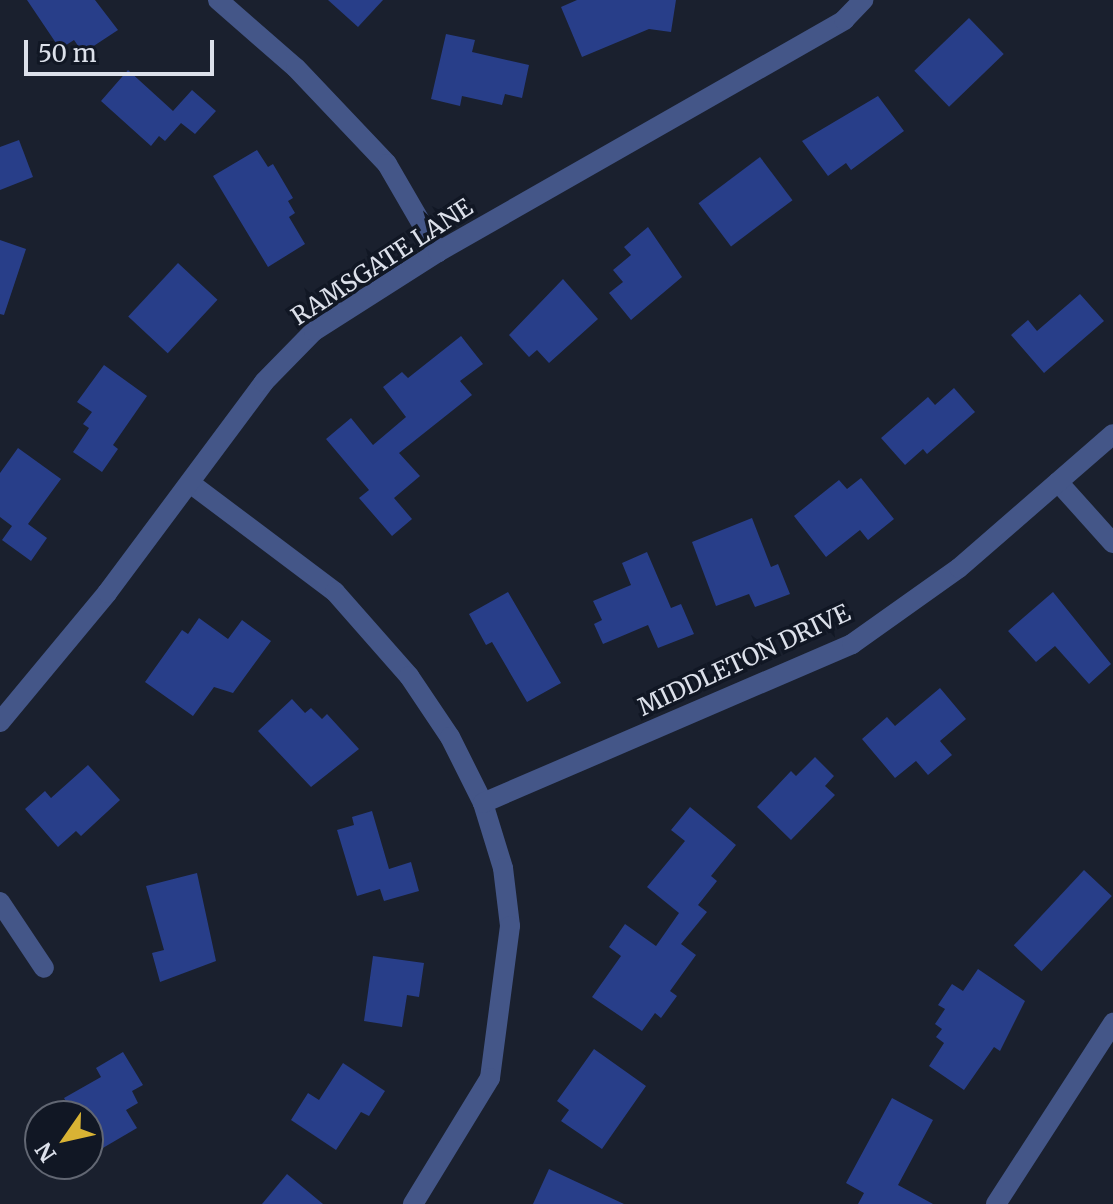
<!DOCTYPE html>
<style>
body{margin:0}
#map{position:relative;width:1113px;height:1204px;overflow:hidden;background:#1a202e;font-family:Merriweather,serif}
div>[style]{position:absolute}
.building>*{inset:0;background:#283e89;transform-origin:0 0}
.minor>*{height:20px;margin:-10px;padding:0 10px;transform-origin:10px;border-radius:10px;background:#445688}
span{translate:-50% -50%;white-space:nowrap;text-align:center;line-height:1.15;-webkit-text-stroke:7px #111724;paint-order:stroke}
.street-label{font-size:24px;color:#dce0ea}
.north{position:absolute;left:24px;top:1100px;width:80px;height:80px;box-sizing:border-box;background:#111724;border:2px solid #626773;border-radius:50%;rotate:236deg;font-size:22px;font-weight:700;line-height:32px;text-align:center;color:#dce0ea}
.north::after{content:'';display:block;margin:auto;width:28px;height:36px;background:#d9b334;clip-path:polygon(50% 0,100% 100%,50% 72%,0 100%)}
.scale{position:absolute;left:24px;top:40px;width:190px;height:36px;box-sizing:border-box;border:4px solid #dce0ea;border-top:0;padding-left:10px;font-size:24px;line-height:28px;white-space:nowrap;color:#dce0ea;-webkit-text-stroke:6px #111724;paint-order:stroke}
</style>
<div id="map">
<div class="building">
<i style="clip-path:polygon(27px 0,95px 0,118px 30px,83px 53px,74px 40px,60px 49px)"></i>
<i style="clip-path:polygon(328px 0,383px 0,358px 27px)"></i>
<i style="clip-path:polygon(577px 0,676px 0,671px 32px,649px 29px,582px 57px,561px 7px)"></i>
<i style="left:969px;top:18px;width:50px;height:76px;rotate:46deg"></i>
<i style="clip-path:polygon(446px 34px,475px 40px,472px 52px,529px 65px,522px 98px,505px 94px,502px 105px,462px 96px,460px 106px,431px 99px)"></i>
<i style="clip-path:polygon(128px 70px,173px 111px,192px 90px,216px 111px,195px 134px,181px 123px,165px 141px,159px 136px,151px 146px,101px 101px)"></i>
<i style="clip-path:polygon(878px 96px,904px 131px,851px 170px,846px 163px,828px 176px,802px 141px)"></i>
<i style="clip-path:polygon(19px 140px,33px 177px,0 190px,0 147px)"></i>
<i style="clip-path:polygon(257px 150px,268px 167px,273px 164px,293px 198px,288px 201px,295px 213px,289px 217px,305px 244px,268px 267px,213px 176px)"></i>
<i style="left:760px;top:157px;width:54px;height:77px;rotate:53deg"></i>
<i style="clip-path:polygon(648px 227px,682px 277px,631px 320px,609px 293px,623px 282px,613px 270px,631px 255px,624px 247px)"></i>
<i style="clip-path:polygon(0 240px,26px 249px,4px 315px,0 314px)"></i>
<i style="left:178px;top:263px;width:54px;height:73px;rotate:43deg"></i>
<i style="clip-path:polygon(563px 279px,598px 319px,549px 363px,537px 350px,529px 357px,509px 335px)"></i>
<i style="clip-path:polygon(1080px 294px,1104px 321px,1044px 373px,1011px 335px,1028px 320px,1037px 331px)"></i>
<i style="clip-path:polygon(461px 336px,483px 364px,460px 381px,472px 395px,399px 453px,420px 476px,394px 498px,412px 519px,392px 536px,359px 498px,369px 490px,326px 439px,351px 418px,373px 445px,406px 417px,383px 387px,402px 372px,408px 378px)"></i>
<i style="clip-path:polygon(104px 365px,147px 396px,113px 445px,118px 449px,102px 472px,73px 452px,89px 428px,83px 424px,92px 412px,77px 402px)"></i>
<i style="clip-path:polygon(954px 388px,975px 412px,927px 454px,923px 449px,905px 465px,881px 438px,928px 397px,935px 405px)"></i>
<i style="clip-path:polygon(18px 448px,61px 479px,28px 524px,47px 538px,31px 561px,2px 540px,12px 526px,0 517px,0 473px)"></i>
<i style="clip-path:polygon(861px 478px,894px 519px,868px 540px,860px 530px,826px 557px,794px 516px,839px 480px,847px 489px)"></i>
<i style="clip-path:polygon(752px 518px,771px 567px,778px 564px,790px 594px,755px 607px,749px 594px,716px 606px,692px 542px)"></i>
<i style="clip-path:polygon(647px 552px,671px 608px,681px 604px,694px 634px,658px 648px,648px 625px,603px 644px,594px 624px,602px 620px,593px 601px,631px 585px,622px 563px)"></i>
<i style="clip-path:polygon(508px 592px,561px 683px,527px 702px,492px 642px,486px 645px,469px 614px)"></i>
<i style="clip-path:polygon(1053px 592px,1111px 664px,1089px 684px,1055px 646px,1036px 662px,1008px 631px)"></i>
<i style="clip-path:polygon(199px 618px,228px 639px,242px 620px,271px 641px,233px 693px,214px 687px,193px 716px,145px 682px,182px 630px,188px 634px)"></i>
<i style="clip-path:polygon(940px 688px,966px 719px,940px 741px,952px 755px,928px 775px,916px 761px,895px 778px,862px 739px,887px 717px,895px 726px)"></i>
<i style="clip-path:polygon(292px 699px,305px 713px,311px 708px,322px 719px,327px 714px,359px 749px,311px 787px,258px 731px)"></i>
<i style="clip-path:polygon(815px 757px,834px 776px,825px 786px,835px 795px,791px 840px,757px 807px,791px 771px,796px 776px)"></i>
<i style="clip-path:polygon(88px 765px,120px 800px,81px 836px,76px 831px,58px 847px,25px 809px,45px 791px,51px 798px)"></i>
<i style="clip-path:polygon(690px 807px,736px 845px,711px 876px,717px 881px,698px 905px,707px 912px,681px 944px,696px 955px,670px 991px,677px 996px,661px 1018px,655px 1013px,642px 1031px,592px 997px,621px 956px,609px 947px,625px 924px,656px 946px,679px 913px,647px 887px,685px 841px,671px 830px)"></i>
<i style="clip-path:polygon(372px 811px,389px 869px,411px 862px,419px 891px,384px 901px,380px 889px,357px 896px,337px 830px,354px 825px,352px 817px)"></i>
<i style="left:1084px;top:870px;width:38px;height:103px;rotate:43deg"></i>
<i style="clip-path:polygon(197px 873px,216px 961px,160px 982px,152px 953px,164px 950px,146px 886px)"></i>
<i style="clip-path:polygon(373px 956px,424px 963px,419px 997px,407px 995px,402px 1027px,364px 1021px)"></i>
<i style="clip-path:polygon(978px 969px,1025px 1001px,1000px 1051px,994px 1047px,964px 1090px,929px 1066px,944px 1043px,936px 1037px,942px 1029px,935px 1024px,945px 1009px,938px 1005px,952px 984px,963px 991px)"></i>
<i style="clip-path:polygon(594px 1049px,646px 1086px,602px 1149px,561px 1121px,569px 1110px,557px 1101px)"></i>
<i style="clip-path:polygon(123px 1052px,143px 1085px,132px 1091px,138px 1103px,126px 1110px,137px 1128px,96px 1152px,88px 1139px,88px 1116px,74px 1116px,64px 1098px,101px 1077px,96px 1068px)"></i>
<i style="clip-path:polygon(343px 1063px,385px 1091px,369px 1116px,361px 1112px,336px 1150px,291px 1120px,308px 1093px,319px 1100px)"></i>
<i style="clip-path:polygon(892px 1098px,933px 1120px,898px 1185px,933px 1204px,858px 1204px,864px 1193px,846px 1183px)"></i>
<i style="clip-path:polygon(549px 1169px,624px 1204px,533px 1204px)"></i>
<i style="clip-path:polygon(287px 1174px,323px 1204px,262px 1204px)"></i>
</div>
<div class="minor">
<i style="left:218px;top:0;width:103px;rotate:41.1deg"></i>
<i style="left:296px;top:68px;width:132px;rotate:46.5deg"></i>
<i style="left:387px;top:164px;width:102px;rotate:59.9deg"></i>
<i style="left:1058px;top:482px;width:82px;rotate:48deg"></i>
<i style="left:190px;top:483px;width:181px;rotate:36.9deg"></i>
<i style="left:335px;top:592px;width:112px;rotate:48.6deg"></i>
<i style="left:409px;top:676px;width:73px;rotate:56.1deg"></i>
<i style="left:450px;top:737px;width:74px;rotate:63.4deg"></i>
<i style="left:483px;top:803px;width:68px;rotate:72.9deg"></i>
<i style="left:503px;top:868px;width:58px;rotate:83.1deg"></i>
<i style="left:510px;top:926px;width:153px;rotate:97.5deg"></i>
<i style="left:490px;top:1078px;width:148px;rotate:121.4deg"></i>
<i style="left:0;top:722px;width:168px;rotate:-50.3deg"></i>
<i style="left:107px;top:593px;width:263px;rotate:-53.3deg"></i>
<i style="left:264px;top:382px;width:71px;rotate:-45.6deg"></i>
<i style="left:314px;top:331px;width:147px;rotate:-32.5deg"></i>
<i style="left:438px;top:252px;width:468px;rotate:-29.7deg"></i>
<i style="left:844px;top:20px;width:28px;rotate:-46deg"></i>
<i style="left:483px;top:803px;width:402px;rotate:-23.3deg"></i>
<i style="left:852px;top:644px;width:131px;rotate:-35.4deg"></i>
<i style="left:959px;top:568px;width:204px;rotate:-41deg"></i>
<i style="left:0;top:902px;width:79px;rotate:56.3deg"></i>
<i style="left:996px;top:1204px;width:216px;rotate:-57.1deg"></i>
</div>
<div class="street-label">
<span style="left:382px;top:262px;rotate:-33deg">RAMSGATE LANE</span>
<span style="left:744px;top:660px;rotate:-25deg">MIDDLETON DRIVE</span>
</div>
<div class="north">N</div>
<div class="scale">50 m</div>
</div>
